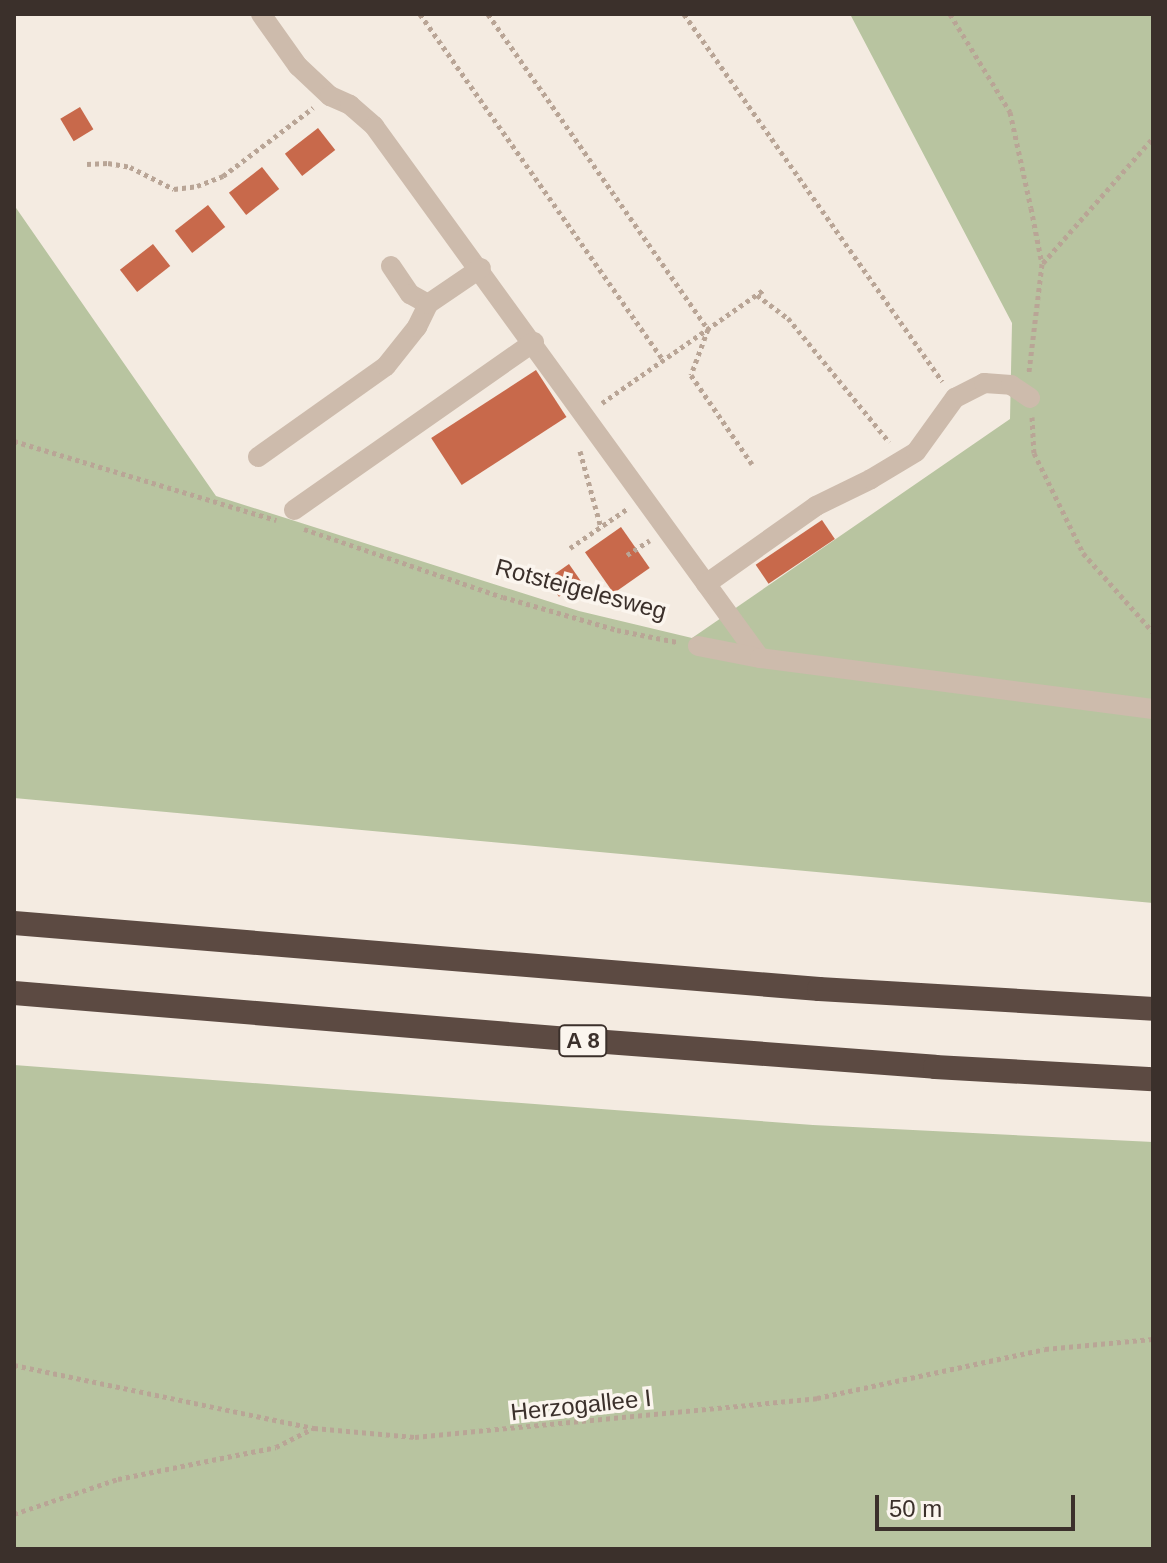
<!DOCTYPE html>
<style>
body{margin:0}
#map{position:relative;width:1167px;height:1563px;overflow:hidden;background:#f4ebe1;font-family:Helvetica,sans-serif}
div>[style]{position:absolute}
.green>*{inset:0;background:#b8c4a0}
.building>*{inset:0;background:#c8694b;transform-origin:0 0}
.path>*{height:5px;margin-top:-2.5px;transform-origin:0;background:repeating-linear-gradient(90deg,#b9a596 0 4px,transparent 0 8px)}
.minor>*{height:20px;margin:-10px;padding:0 10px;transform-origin:10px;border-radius:10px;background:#cdbbac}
.highway>*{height:24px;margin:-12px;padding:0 12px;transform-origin:12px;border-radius:12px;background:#5c4a42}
span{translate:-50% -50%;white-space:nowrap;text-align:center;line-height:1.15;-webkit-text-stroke:7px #fbf5ee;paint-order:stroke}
.shield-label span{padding:2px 6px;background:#fbf5ee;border:2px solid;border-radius:6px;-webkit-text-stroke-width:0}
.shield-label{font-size:22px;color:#3b302b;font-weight:700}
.street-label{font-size:24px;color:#3b302b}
.frame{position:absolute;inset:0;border:16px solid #3b302b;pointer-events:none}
.scale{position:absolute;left:875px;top:1495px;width:200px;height:36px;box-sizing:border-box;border:4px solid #3b302b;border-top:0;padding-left:10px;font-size:24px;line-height:28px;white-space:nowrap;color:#3b302b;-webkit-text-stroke:6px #fbf5ee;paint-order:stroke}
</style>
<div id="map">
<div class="green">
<i style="clip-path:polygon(850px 14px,1153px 14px,1153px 903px,14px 798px,14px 205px,216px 496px,579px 611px,692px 638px,1010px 419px,1012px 323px)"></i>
<i style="clip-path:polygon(14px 1065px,813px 1125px,1153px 1142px,1153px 1549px,14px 1549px)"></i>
</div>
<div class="building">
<i style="left:80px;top:107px;width:26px;height:23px;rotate:59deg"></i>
<i style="left:318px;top:128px;width:28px;height:42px;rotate:52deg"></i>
<i style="left:262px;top:167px;width:28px;height:42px;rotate:52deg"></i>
<i style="left:208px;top:205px;width:28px;height:42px;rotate:52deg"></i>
<i style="left:153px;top:244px;width:28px;height:42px;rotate:52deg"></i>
<i style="left:536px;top:370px;width:56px;height:125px;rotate:57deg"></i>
<i style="left:822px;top:520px;width:23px;height:80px;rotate:56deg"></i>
<i style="left:621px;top:527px;width:50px;height:44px;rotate:55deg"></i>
<i style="left:569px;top:564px;width:21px;height:27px;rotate:55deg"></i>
</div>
<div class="path">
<i style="left:420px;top:14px;width:423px;rotate:54.9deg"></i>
<i style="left:488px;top:14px;width:384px;rotate:55.1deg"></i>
<i style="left:708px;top:329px;width:49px;rotate:110.3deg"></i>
<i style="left:691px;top:375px;width:108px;rotate:55.6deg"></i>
<i style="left:684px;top:14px;width:449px;rotate:54.9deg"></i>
<i style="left:950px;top:14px;width:115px;rotate:58.5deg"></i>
<i style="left:1010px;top:112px;width:98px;rotate:77.7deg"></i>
<i style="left:1031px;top:208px;width:57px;rotate:78.9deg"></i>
<i style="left:1042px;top:264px;width:109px;rotate:96.9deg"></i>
<i style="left:87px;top:164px;width:21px;rotate:-3deg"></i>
<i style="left:108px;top:163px;width:22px;rotate:10deg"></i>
<i style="left:130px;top:167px;width:49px;rotate:26.6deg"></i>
<i style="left:174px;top:189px;width:23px;rotate:-7deg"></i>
<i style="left:197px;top:186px;width:28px;rotate:-21deg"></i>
<i style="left:223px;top:176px;width:113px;rotate:-37.1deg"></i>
<i style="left:1043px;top:263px;width:167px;rotate:-48.7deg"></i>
<i style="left:757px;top:295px;width:39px;rotate:37deg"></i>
<i style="left:788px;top:318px;width:160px;rotate:50.8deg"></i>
<i style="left:602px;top:403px;width:199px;rotate:-35deg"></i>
<i style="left:1032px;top:417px;width:36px;rotate:87deg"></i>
<i style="left:1034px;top:453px;width:111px;rotate:63.9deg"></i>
<i style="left:1083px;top:553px;width:106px;rotate:48.5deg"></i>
<i style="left:14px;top:441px;width:274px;rotate:16.8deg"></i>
<i style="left:580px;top:451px;width:80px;rotate:74.7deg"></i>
<i style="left:304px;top:529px;width:210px;rotate:18.9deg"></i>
<i style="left:503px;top:597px;width:119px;rotate:16.1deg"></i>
<i style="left:617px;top:630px;width:61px;rotate:11.3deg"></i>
<i style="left:570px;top:548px;width:69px;rotate:-34.4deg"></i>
<i style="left:627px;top:555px;width:27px;rotate:-33deg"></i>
<i style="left:14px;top:1365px;width:307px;rotate:11.9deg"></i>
<i style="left:314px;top:1428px;width:101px;rotate:5.1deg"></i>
<i style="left:415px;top:1437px;width:404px;rotate:-5.5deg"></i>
<i style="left:817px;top:1398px;width:233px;rotate:-12.1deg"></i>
<i style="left:1045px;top:1349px;width:108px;rotate:-5.3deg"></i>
<i style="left:14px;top:1514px;width:110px;rotate:-18.6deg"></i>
<i style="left:118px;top:1479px;width:161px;rotate:-11.4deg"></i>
<i style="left:276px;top:1447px;width:40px;rotate:-26.6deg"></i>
</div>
<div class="minor">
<i style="left:261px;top:14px;width:64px;rotate:54.6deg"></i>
<i style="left:298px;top:66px;width:44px;rotate:43.2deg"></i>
<i style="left:330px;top:96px;width:22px;rotate:24deg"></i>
<i style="left:350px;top:105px;width:32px;rotate:41deg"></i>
<i style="left:374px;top:126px;width:657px;rotate:54.04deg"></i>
<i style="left:391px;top:266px;width:34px;rotate:56deg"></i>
<i style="left:410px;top:294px;width:21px;rotate:29deg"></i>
<i style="left:258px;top:457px;width:157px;rotate:-35.4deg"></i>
<i style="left:386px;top:366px;width:50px;rotate:-51.5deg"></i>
<i style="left:417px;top:327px;width:25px;rotate:-64deg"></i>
<i style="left:428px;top:304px;width:64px;rotate:-34.2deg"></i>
<i style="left:294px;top:510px;width:293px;rotate:-35deg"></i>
<i style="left:706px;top:584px;width:135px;rotate:-35.3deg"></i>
<i style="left:816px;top:506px;width:61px;rotate:-26.1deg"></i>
<i style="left:871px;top:479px;width:52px;rotate:-31deg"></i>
<i style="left:916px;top:452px;width:67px;rotate:-54.2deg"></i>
<i style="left:955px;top:398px;width:33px;rotate:-27deg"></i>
<i style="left:984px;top:383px;width:27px;rotate:4deg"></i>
<i style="left:1011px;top:385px;width:23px;rotate:34deg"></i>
<i style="left:698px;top:646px;width:63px;rotate:11deg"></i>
<i style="left:760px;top:658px;width:396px;rotate:7.4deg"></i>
</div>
<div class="highway">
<i style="left:14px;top:923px;width:808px;rotate:4.69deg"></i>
<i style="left:819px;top:989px;width:335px;rotate:3.4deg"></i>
<i style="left:14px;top:993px;width:581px;rotate:4.74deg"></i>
<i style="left:593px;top:1041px;width:343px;rotate:4.3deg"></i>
<i style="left:935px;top:1067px;width:218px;rotate:3.2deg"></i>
</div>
<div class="shield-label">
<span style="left:583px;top:1041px">A 8</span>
</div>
<div class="street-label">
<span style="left:581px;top:589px;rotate:15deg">Rotsteigelesweg</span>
<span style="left:581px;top:1405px;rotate:-6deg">Herzogallee I</span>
</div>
<div class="frame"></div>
<div class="scale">50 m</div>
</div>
